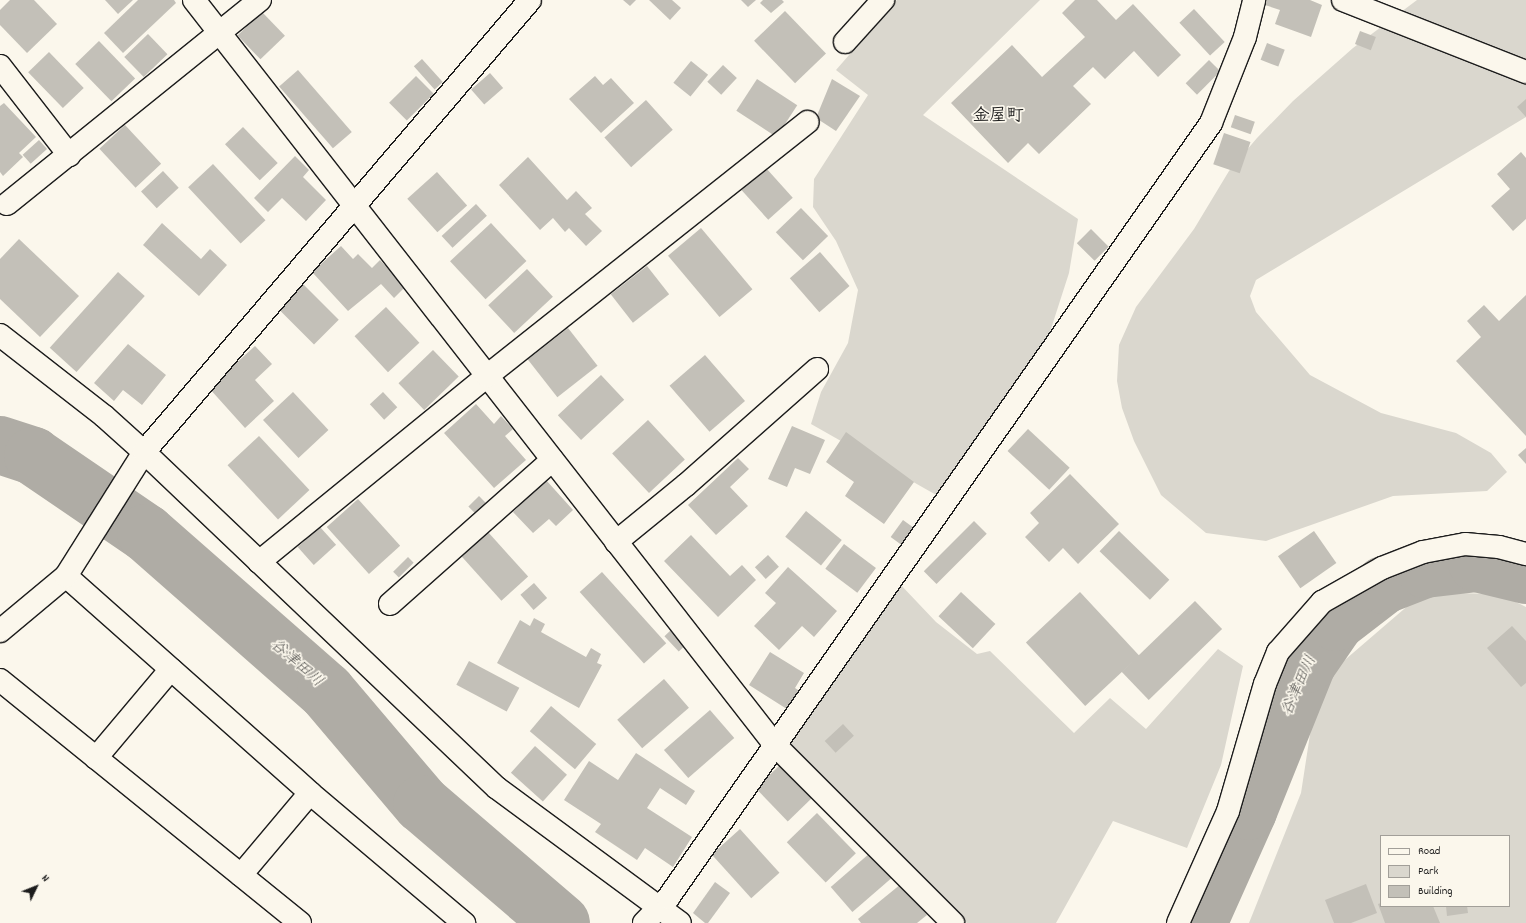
<!DOCTYPE html>
<meta charset="utf-8">
<style>
body{margin:0}
#map{position:relative;width:1526px;height:923px;overflow:hidden;background:#fbf7ec;font-family:Dekko,"Klee One",sans-serif}
div>[style]{position:absolute}
.green>*{inset:0;background:#dad7ce}
.river>*{height:58px;margin:-29px;padding:0 29px;transform-origin:29px;border-radius:29px;background:#afaca5}
.building>*{inset:0;background:#c3c0b8;transform-origin:0 0}
.roads{filter:drop-shadow(1px 0 #1c1c1c) drop-shadow(-1px 0 #1c1c1c) drop-shadow(0 1px #1c1c1c) drop-shadow(0 -1px #1c1c1c)}
.minor>*{height:22px;margin:-11px;padding:0 11px;transform-origin:11px;border-radius:11px;background:#fbf7ec}
span{translate:-50% -50%;white-space:nowrap;text-align:center;line-height:1.15;-webkit-text-stroke:3.5px #fbf7ec;paint-order:stroke}
.water-label{font-size:16px;color:#575653;font-style:italic}
.quarter-label{font-size:17px;color:#1c1c1c;font-weight:700}
.legend{position:absolute;left:1380px;top:835px;width:130px;height:72px;box-sizing:border-box;background:#fbf7ec;border:1px solid #a29f99;margin:0;padding:5px 7px;list-style:none;font-size:12px;color:#1c1c1c}
.legend li{display:flex;align-items:center;gap:8px;height:20px}
.legend b{width:20px;border:1px solid #a29f99}
.north{position:absolute;left:16px;top:867px;width:40px;height:40px;-webkit-text-stroke:3px #fbf7ec;paint-order:stroke;rotate:47deg;font-size:11px;font-weight:700;line-height:16px;text-align:center;color:#1c1c1c}
.north::after{content:'';display:block;margin:auto;width:14px;height:18px;background:#1c1c1c;clip-path:polygon(50% 0,100% 100%,50% 72%,0 100%)}
</style>
<div id="map">
<div class="green">
<i style="clip-path:polygon(897px 0,1040px 0,923px 115px,1078px 219px,1069px 273px,1049px 335px,938px 496px,811px 424px,821px 392px,848px 343px,858px 290px,836px 241px,813px 207px,814px 179px,868px 95px,836px 70px)"></i>
<i style="clip-path:polygon(1417px 0,1526px 0,1526px 117px,1256px 280px,1250px 296px,1256px 312px,1310px 375px,1381px 413px,1456px 433px,1491px 453px,1507px 472px,1487px 491px,1393px 496px,1266px 541px,1206px 533px,1161px 495px,1134px 441px,1122px 408px,1117px 381px,1119px 345px,1136px 307px,1194px 229px,1229px 171px,1257px 138px,1293px 101px,1353px 48px)"></i>
<i style="clip-path:polygon(899px 583px,936px 622px,977px 654px,990px 651px,1074px 733px,1110px 698px,1146px 729px,1218px 649px,1243px 666px,1221px 765px,1187px 848px,1113px 821px,1056px 923px,967px 923px,790px 745px)"></i>
<i style="clip-path:polygon(evenodd,1451px 593px,1500px 594px,1526px 607px,1526px 923px,1249px 923px,1301px 793px,1313px 715px,1339px 665px,1418px 597px,1451px 593px,1381px 836px,1509px 836px,1509px 906px,1381px 906px,1381px 836px)"></i>
</div>
<div class="river">
<i style="left:0;top:445px;width:35px;rotate:18deg"></i>
<i style="left:33px;top:456px;width:137px;rotate:34.3deg"></i>
<i style="left:146px;top:533px;width:240px;rotate:41.3deg"></i>
<i style="left:326px;top:691px;width:148px;rotate:49.7deg"></i>
<i style="left:422px;top:804px;width:183px;rotate:40.6deg"></i>
<i style="left:1198px;top:923px;width:123px;rotate:-65.9deg"></i>
<i style="left:1248px;top:811px;width:158px;rotate:-68.1deg"></i>
<i style="left:1307px;top:664px;width:51px;rotate:-55.4deg"></i>
<i style="left:1336px;top:622px;width:61px;rotate:-37.6deg"></i>
<i style="left:1384px;top:585px;width:44px;rotate:-21.3deg"></i>
<i style="left:1425px;top:569px;width:52px;rotate:-6.6deg"></i>
<i style="left:1477px;top:563px;width:50px;rotate:13.8deg"></i>
</div>
<div class="building">
<i style="clip-path:polygon(10px 0,34px 0,57px 24px,27px 53px,0 25px,0 10px)"></i>
<i style="clip-path:polygon(105px 0,133px 0,118px 14px)"></i>
<i style="clip-path:polygon(138px 0,174px 0,176px 3px,123px 53px,104px 33px)"></i>
<i style="clip-path:polygon(623px 0,636px 0,630px 6px)"></i>
<i style="clip-path:polygon(649px 0,672px 0,681px 8px,670px 20px)"></i>
<i style="clip-path:polygon(741px 0,756px 0,748px 7px)"></i>
<i style="clip-path:polygon(763px 0,782px 0,784px 2px,771px 13px,760px 3px)"></i>
<i style="clip-path:polygon(1075px 0,1097px 0,1116px 20px,1133px 4px,1181px 55px,1158px 77px,1134px 51px,1105px 79px,1093px 67px,1073px 86px,1091px 104px,1039px 154px,1028px 143px,1008px 163px,951px 103px,1012px 45px,1042px 77px,1085px 37px,1062px 13px)"></i>
<i style="clip-path:polygon(1263px 0,1310px 0,1322px 5px,1311px 37px,1275px 24px,1280px 10px,1262px 4px)"></i>
<i style="left:1194px;top:9px;width:45px;height:20px;rotate:47deg"></i>
<i style="left:785px;top:11px;width:59px;height:43px;rotate:46deg"></i>
<i style="left:262px;top:12px;width:33px;height:34px;rotate:46deg"></i>
<i style="left:1360px;top:31px;width:17px;height:14px;rotate:21deg"></i>
<i style="left:148px;top:34px;width:28px;height:33px;rotate:46deg"></i>
<i style="left:99px;top:41px;width:52px;height:33px;rotate:46deg"></i>
<i style="left:1267px;top:43px;width:19px;height:18px;rotate:21deg"></i>
<i style="left:49px;top:52px;width:50px;height:29px;rotate:46deg"></i>
<i style="left:422px;top:59px;width:31px;height:11px;rotate:48deg"></i>
<i style="left:1209px;top:60px;width:16px;height:33px;rotate:45deg"></i>
<i style="left:691px;top:61px;width:22px;height:28px;rotate:39deg"></i>
<i style="left:723px;top:65px;width:19px;height:23px;rotate:43deg"></i>
<i style="left:298px;top:70px;width:82px;height:25px;rotate:49deg"></i>
<i style="left:490px;top:73px;width:20px;height:25px;rotate:49deg"></i>
<i style="left:416px;top:76px;width:25px;height:38px;rotate:45deg"></i>
<i style="clip-path:polygon(595px 76px,603px 85px,611px 78px,634px 103px,601px 133px,569px 99px)"></i>
<i style="left:757px;top:79px;width:48px;height:38px;rotate:33deg"></i>
<i style="clip-path:polygon(832px 79px,860px 96px,836px 131px,816px 118px)"></i>
<i style="clip-path:polygon(1526px 99px,1526px 117px,1517px 107px)"></i>
<i style="left:646px;top:100px;width:40px;height:56px;rotate:48deg"></i>
<i style="clip-path:polygon(4px 103px,36px 137px,19px 153px,23px 157px,3px 176px,0 172px,0 106px)"></i>
<i style="left:1235px;top:115px;width:21px;height:13px;rotate:19deg"></i>
<i style="left:125px;top:125px;width:53px;height:35px;rotate:47deg"></i>
<i style="left:243px;top:127px;width:50px;height:25px;rotate:46deg"></i>
<i style="left:1224px;top:133px;width:28px;height:33px;rotate:19deg"></i>
<i style="left:39px;top:140px;width:12px;height:22px;rotate:48deg"></i>
<i style="clip-path:polygon(1521px 152px,1526px 158px,1526px 219px,1513px 231px,1491px 206px,1510px 189px,1497px 174px)"></i>
<i style="clip-path:polygon(295px 156px,309px 170px,303px 177px,326px 200px,306px 221px,282px 198px,268px 212px,254px 198px)"></i>
<i style="clip-path:polygon(528px 157px,567px 200px,576px 191px,592px 208px,585px 214px,602px 231px,586px 246px,569px 228px,565px 232px,553px 218px,540px 230px,499px 185px)"></i>
<i style="left:213px;top:164px;width:77px;height:34px;rotate:47deg"></i>
<i style="left:766px;top:168px;width:40px;height:33px;rotate:48deg"></i>
<i style="left:163px;top:171px;width:23px;height:30px;rotate:47deg"></i>
<i style="left:437px;top:172px;width:45px;height:40px;rotate:48deg"></i>
<i style="left:476px;top:204px;width:16px;height:47px;rotate:47deg"></i>
<i style="left:801px;top:208px;width:39px;height:35px;rotate:46deg"></i>
<i style="clip-path:polygon(162px 223px,201px 259px,210px 249px,227px 265px,199px 296px,143px 245px)"></i>
<i style="left:491px;top:223px;width:52px;height:56px;rotate:47deg"></i>
<i style="left:701px;top:228px;width:80px;height:43px;rotate:50deg"></i>
<i style="left:1091px;top:229px;width:25px;height:20px;rotate:45deg"></i>
<i style="clip-path:polygon(19px 239px,79px 296px,40px 337px,0 299px,0 259px)"></i>
<i style="clip-path:polygon(341px 246px,353px 259px,358px 254px,372px 268px,380px 260px,405px 287px,394px 298px,381px 284px,348px 311px,312px 272px)"></i>
<i style="left:820px;top:252px;width:45px;height:40px;rotate:49deg"></i>
<i style="left:647px;top:266px;width:36px;height:46px;rotate:52deg"></i>
<i style="left:527px;top:269px;width:38px;height:53px;rotate:47deg"></i>
<i style="left:118px;top:272px;width:36px;height:102px;rotate:42deg"></i>
<i style="left:302px;top:283px;width:52px;height:35px;rotate:45deg"></i>
<i style="clip-path:polygon(1526px 295px,1526px 436px,1456px 361px,1481px 337px,1467px 321px,1484px 305px,1499px 321px)"></i>
<i style="left:386px;top:307px;width:49px;height:43px;rotate:47deg"></i>
<i style="left:568px;top:328px;width:48px;height:51px;rotate:52deg"></i>
<i style="clip-path:polygon(128px 344px,166px 375px,142px 405px,123px 390px,114px 401px,94px 383px)"></i>
<i style="clip-path:polygon(255px 346px,272px 364px,255px 380px,274px 401px,245px 428px,209px 388px)"></i>
<i style="left:433px;top:350px;width:37px;height:48px;rotate:46deg"></i>
<i style="left:705px;top:355px;width:61px;height:47px;rotate:49deg"></i>
<i style="left:601px;top:375px;width:34px;height:59px;rotate:47deg"></i>
<i style="left:293px;top:392px;width:52px;height:41px;rotate:47deg"></i>
<i style="left:383px;top:392px;width:21px;height:18px;rotate:47deg"></i>
<i style="clip-path:polygon(476px 404px,494px 424px,501px 416px,513px 429px,505px 436px,526px 460px,494px 488px,444px 433px)"></i>
<i style="left:648px;top:420px;width:54px;height:49px;rotate:47deg"></i>
<i style="clip-path:polygon(792px 426px,825px 440px,810px 474px,795px 468px,787px 487px,768px 479px)"></i>
<i style="left:1028px;top:429px;width:57px;height:30px;rotate:43deg"></i>
<i style="clip-path:polygon(846px 432px,914px 482px,884px 524px,845px 496px,854px 482px,826px 462px)"></i>
<i style="left:259px;top:436px;width:74px;height:43px;rotate:47deg"></i>
<i style="clip-path:polygon(1526px 448px,1526px 464px,1518px 455px)"></i>
<i style="clip-path:polygon(738px 458px,749px 469px,730px 487px,748px 506px,716px 535px,688px 505px)"></i>
<i style="clip-path:polygon(1070px 474px,1119px 524px,1078px 564px,1063px 548px,1049px 562px,1025px 537px,1039px 523px,1030px 513px)"></i>
<i style="clip-path:polygon(546px 480px,573px 510px,556px 526px,549px 519px,533px 533px,513px 512px)"></i>
<i style="left:479px;top:496px;width:14px;height:15px;rotate:45deg"></i>
<i style="left:358px;top:499px;width:63px;height:42px;rotate:48deg"></i>
<i style="left:806px;top:511px;width:46px;height:33px;rotate:39deg"></i>
<i style="left:903px;top:520px;width:14px;height:21px;rotate:36deg"></i>
<i style="left:974px;top:521px;width:18px;height:71px;rotate:45deg"></i>
<i style="left:320px;top:527px;width:24px;height:30px;rotate:48deg"></i>
<i style="left:1119px;top:531px;width:70px;height:28px;rotate:44deg"></i>
<i style="left:1314px;top:531px;width:39px;height:44px;rotate:55deg"></i>
<i style="left:488px;top:532px;width:60px;height:36px;rotate:48deg"></i>
<i style="clip-path:polygon(691px 535px,730px 576px,742px 565px,756px 580px,718px 617px,664px 561px)"></i>
<i style="left:844px;top:544px;width:40px;height:31px;rotate:37deg"></i>
<i style="left:768px;top:555px;width:16px;height:18px;rotate:47deg"></i>
<i style="left:408px;top:557px;width:8px;height:21px;rotate:45deg"></i>
<i style="clip-path:polygon(788px 567px,837px 611px,814px 637px,802px 626px,779px 650px,754px 626px,776px 603px,765px 593px)"></i>
<i style="left:602px;top:572px;width:96px;height:30px;rotate:48deg"></i>
<i style="left:534px;top:583px;width:20px;height:18px;rotate:49deg"></i>
<i style="left:961px;top:592px;width:47px;height:33px;rotate:43deg"></i>
<i style="left:1080px;top:592px;width:87px;height:74px;rotate:47deg"></i>
<i style="left:1195px;top:601px;width:39px;height:102px;rotate:46deg"></i>
<i style="clip-path:polygon(534px 618px,545px 624px,541px 632px,586px 657px,591px 648px,601px 654px,597px 663px,602px 665px,579px 708px,497px 663px,520px 620px,530px 626px)"></i>
<i style="clip-path:polygon(1512px 626px,1526px 641px,1526px 683px,1521px 687px,1487px 648px)"></i>
<i style="left:671px;top:630px;width:21px;height:9px;rotate:47deg"></i>
<i style="clip-path:polygon(770px 652px,804px 673px,795px 688px,801px 692px,790px 711px,749px 685px)"></i>
<i style="left:469px;top:661px;width:57px;height:27px;rotate:28deg"></i>
<i style="left:664px;top:679px;width:38px;height:62px;rotate:49deg"></i>
<i style="left:551px;top:706px;width:59px;height:33px;rotate:40deg"></i>
<i style="left:710px;top:710px;width:37px;height:61px;rotate:49deg"></i>
<i style="left:843px;top:724px;width:16px;height:25px;rotate:47deg"></i>
<i style="left:535px;top:746px;width:43px;height:36px;rotate:42deg"></i>
<i style="clip-path:polygon(636px 753px,695px 791px,686px 805px,660px 788px,647px 808px,692px 837px,673px 867px,645px 848px,637px 860px,595px 832px,601px 824px,564px 800px,589px 761px,618px 780px)"></i>
<i style="left:781px;top:764px;width:46px;height:35px;rotate:46deg"></i>
<i style="left:817px;top:813px;width:56px;height:42px;rotate:46deg"></i>
<i style="left:740px;top:829px;width:59px;height:38px;rotate:48deg"></i>
<i style="left:870px;top:853px;width:33px;height:52px;rotate:49deg"></i>
<i style="clip-path:polygon(715px 882px,730px 893px,708px 923px,705px 923px,693px 913px)"></i>
<i style="clip-path:polygon(901px 884px,927px 915px,917px 923px,861px 923px,858px 919px)"></i>
<i style="clip-path:polygon(1366px 884px,1377px 913px,1351px 923px,1334px 923px,1325px 900px)"></i>
<i style="clip-path:polygon(1381px 903px,1381px 906px,1433px 906px,1440px 923px,1385px 923px,1378px 904px)"></i>
<i style="clip-path:polygon(1446px 906px,1467px 906px,1468px 913px,1447px 916px)"></i>
</div>
<div class="roads">
<div class="minor">
<i style="left:194px;top:0;width:945px;rotate:52.05deg"></i>
<i style="left:775px;top:745px;width:252px;rotate:45deg"></i>
<i style="left:1343px;top:0;width:197px;rotate:21.5deg"></i>
<i style="left:845px;top:42px;width:57px;rotate:-47.9deg"></i>
<i style="left:0;top:66px;width:113px;rotate:52.2deg"></i>
<i style="left:7px;top:204px;width:325px;rotate:-38.9deg"></i>
<i style="left:0;top:335px;width:132px;rotate:37.9deg"></i>
<i style="left:104px;top:416px;width:54px;rotate:42deg"></i>
<i style="left:144px;top:452px;width:487px;rotate:43.6deg"></i>
<i style="left:497px;top:788px;width:227px;rotate:36.4deg"></i>
<i style="left:616px;top:542px;width:90px;rotate:-39.2deg"></i>
<i style="left:686px;top:485px;width:175px;rotate:-41.5deg"></i>
<i style="left:259px;top:562px;width:294px;rotate:-39.2deg"></i>
<i style="left:487px;top:376px;width:409px;rotate:-38.4deg"></i>
<i style="left:66px;top:576px;width:327px;rotate:41.6deg"></i>
<i style="left:310px;top:793px;width:202px;rotate:40.2deg"></i>
<i style="left:390px;top:604px;width:217px;rotate:-41.6deg"></i>
<i style="left:0;top:631px;width:86px;rotate:-39.8deg"></i>
<i style="left:66px;top:576px;width:146px;rotate:-57.8deg"></i>
<i style="left:144px;top:452px;width:594px;rotate:-49.5deg"></i>
<i style="left:0;top:680px;width:386px;rotate:39deg"></i>
<i style="left:96px;top:758px;width:116px;rotate:-49.9deg"></i>
<i style="left:241px;top:875px;width:107px;rotate:-49.9deg"></i>
<i style="left:644px;top:923px;width:35px;rotate:-46deg"></i>
<i style="left:668px;top:898px;width:946px;rotate:-54.98deg"></i>
<i style="left:1211px;top:123px;width:92px;rotate:-68.4deg"></i>
<i style="left:1245px;top:37px;width:38px;rotate:-76deg"></i>
<i style="left:1178px;top:923px;width:123px;rotate:-65.9deg"></i>
<i style="left:1228px;top:811px;width:132px;rotate:-73.8deg"></i>
<i style="left:1265px;top:684px;width:35px;rotate:-68deg"></i>
<i style="left:1278px;top:652px;width:67px;rotate:-48.7deg"></i>
<i style="left:1322px;top:602px;width:69px;rotate:-29.5deg"></i>
<i style="left:1382px;top:568px;width:44px;rotate:-21.3deg"></i>
<i style="left:1423px;top:552px;width:43px;rotate:-10.8deg"></i>
<i style="left:1465px;top:544px;width:34px;rotate:5deg"></i>
<i style="left:1499px;top:547px;width:28px;rotate:15deg"></i>
</div>
</div>
<div class="water-label">
<span style="left:296px;top:664px;rotate:41deg">谷津田川</span>
<span style="left:1300px;top:686px;rotate:-66deg">谷津田川</span>
</div>
<div class="quarter-label">
<span style="left:998px;top:118px">金屋町</span>
</div>
<ul class="legend">
<li><b style="height:5px;background:#fbf7ec"></b>Road</li>
<li><b style="height:11px;background:#dad7ce"></b>Park</li>
<li><b style="height:11px;background:#c3c0b8"></b>Building</li>
</ul>
<div class="north">N</div>
</div>
